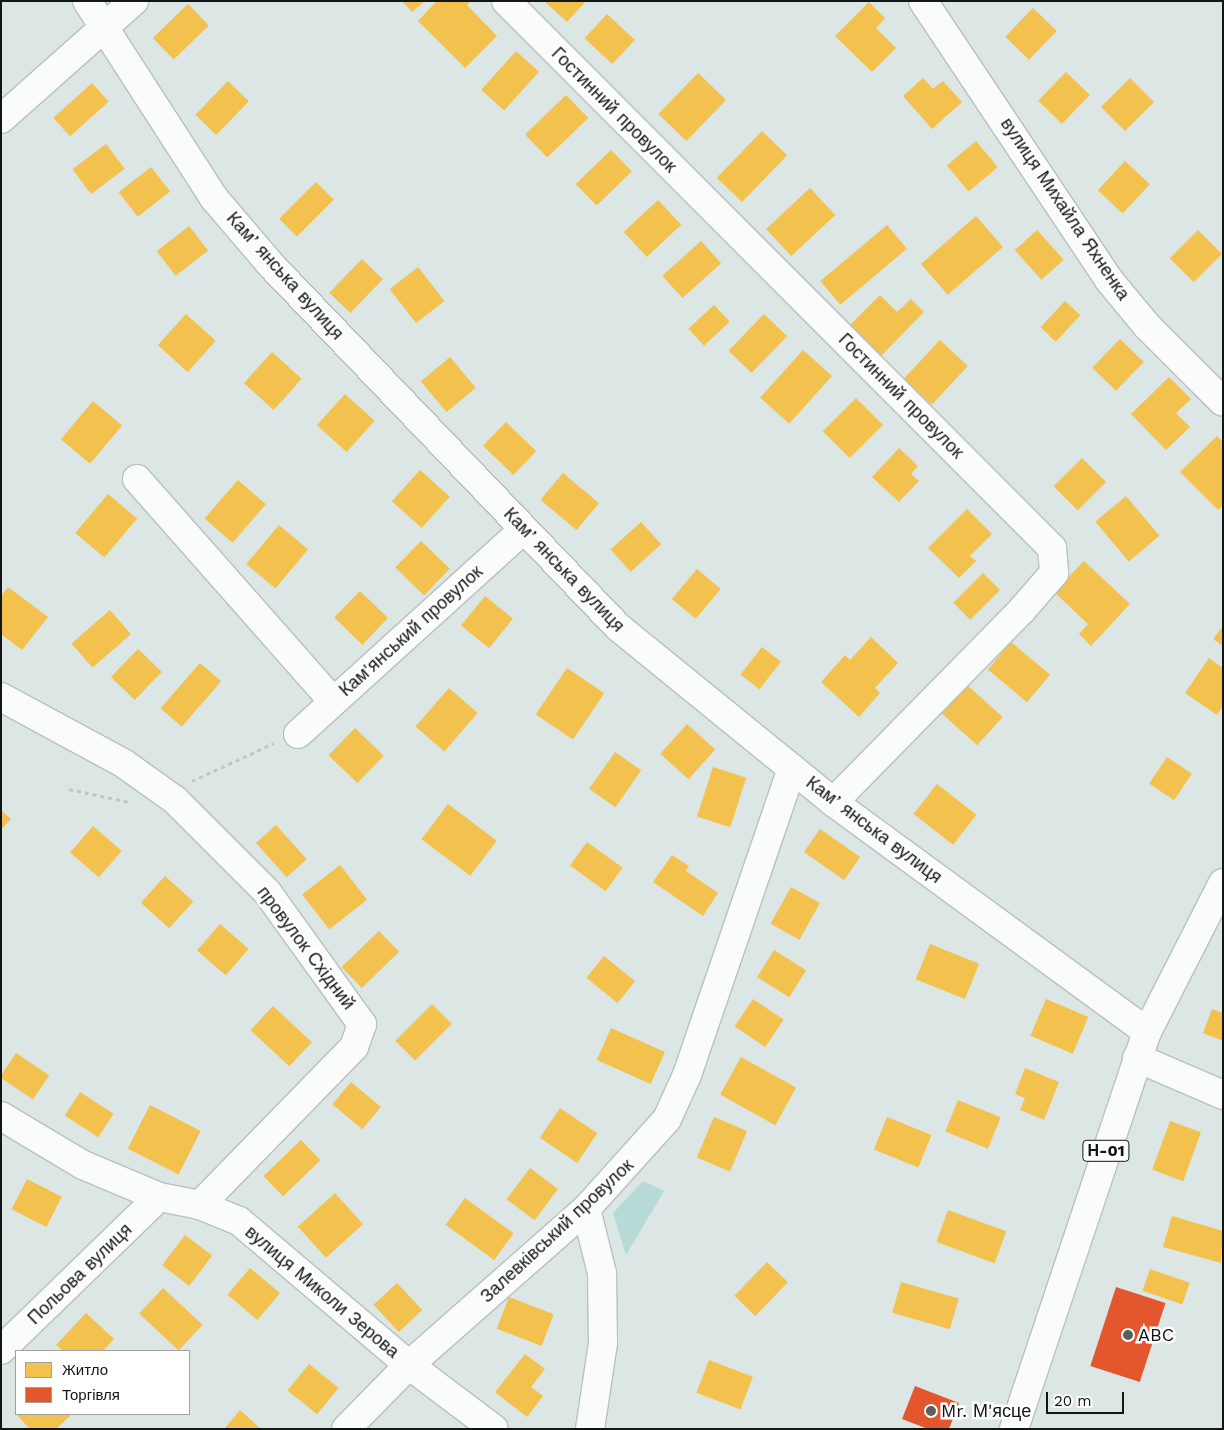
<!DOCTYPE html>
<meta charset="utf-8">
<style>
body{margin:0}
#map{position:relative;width:1224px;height:1430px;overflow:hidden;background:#dce6e4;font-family:"Work Sans",sans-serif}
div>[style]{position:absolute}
.green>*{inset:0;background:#b6dbd7}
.homes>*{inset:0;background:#f2c14e;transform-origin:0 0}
.shops>*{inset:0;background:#e4572e;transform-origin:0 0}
.path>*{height:3px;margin-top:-1.5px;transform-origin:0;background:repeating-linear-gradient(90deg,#c2c5c4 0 4px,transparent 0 8px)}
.roads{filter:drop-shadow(1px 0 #b9c0bf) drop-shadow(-1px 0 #b9c0bf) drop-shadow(0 1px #b9c0bf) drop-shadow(0 -1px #b9c0bf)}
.minor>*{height:28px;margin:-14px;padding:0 14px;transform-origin:14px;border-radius:14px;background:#fafbfb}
.major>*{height:28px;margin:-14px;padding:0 14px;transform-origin:14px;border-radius:14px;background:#fafbfb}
.dots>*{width:14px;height:14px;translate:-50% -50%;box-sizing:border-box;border:2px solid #fff;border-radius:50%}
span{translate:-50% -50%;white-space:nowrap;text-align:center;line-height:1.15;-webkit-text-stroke:5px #fff;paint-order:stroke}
.shield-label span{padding:1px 4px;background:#fff;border:1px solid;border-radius:4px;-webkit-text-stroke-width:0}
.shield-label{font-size:16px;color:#111716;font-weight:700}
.street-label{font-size:18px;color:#111716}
.poi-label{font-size:18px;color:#111716}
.left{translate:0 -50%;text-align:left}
.frame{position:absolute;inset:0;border:2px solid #111716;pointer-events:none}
.legend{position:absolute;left:15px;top:1350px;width:175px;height:65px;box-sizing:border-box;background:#fff;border:1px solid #a0a2a2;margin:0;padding:6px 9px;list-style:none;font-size:15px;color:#111716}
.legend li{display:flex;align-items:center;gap:10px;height:25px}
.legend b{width:25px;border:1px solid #a0a2a2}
.scale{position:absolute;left:1046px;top:1392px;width:78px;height:22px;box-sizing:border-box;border:2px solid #111716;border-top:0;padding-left:6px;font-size:15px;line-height:18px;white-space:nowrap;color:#111716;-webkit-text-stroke:4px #fff;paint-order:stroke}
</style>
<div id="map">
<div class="green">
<i style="clip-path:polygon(643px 1181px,664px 1191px,626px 1255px,613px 1213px)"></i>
</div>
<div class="homes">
<i style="clip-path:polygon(402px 1px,425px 1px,412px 12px)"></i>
<i style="clip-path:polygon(437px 1px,471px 1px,467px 5px,497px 36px,465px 68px,418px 21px)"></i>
<i style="clip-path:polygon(544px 1px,586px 1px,567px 22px)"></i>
<i style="clip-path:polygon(869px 2px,885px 18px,876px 28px,896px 48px,872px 72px,835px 36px)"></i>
<i style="left:188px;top:4px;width:30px;height:49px;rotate:46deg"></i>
<i style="left:1033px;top:8px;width:33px;height:40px;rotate:44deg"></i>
<i style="left:607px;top:14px;width:38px;height:33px;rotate:43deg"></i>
<i style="left:516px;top:51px;width:31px;height:52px;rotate:42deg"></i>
<i style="left:1066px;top:72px;width:33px;height:40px;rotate:44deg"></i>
<i style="left:698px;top:73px;width:39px;height:57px;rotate:44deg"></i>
<i style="clip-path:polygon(923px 78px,933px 89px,943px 81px,962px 102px,932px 129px,903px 96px)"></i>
<i style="left:1130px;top:78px;width:34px;height:41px;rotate:45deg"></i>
<i style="left:228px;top:81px;width:29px;height:47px;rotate:44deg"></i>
<i style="left:92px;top:83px;width:25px;height:52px;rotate:48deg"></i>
<i style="left:566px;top:95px;width:32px;height:57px;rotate:46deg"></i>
<i style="left:762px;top:131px;width:35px;height:65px;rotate:44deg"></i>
<i style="left:976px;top:141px;width:34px;height:38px;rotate:50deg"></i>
<i style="left:106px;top:144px;width:31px;height:42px;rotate:53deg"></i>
<i style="left:611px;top:150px;width:30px;height:49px;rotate:46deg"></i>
<i style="left:1125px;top:161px;width:34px;height:40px;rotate:43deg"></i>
<i style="left:151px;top:167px;width:31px;height:41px;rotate:52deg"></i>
<i style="left:316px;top:182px;width:25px;height:52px;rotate:45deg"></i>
<i style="left:810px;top:188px;width:37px;height:60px;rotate:47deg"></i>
<i style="left:658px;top:200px;width:34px;height:47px;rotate:47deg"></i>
<i style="left:976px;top:216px;width:41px;height:73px;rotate:49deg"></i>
<i style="left:887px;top:225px;width:31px;height:87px;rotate:50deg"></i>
<i style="left:189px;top:226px;width:31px;height:41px;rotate:52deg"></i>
<i style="left:1037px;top:230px;width:40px;height:30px;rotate:48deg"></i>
<i style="left:1198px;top:230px;width:34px;height:40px;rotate:45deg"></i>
<i style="left:701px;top:241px;width:30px;height:52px;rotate:48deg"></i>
<i style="left:362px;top:259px;width:29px;height:47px;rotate:44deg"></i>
<i style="left:418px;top:267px;width:43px;height:36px;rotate:52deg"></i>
<i style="clip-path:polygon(880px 295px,897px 312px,911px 299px,924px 312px,881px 356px,850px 325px)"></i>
<i style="left:1065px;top:301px;width:21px;height:36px;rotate:43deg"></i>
<i style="left:714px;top:305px;width:23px;height:35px;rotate:47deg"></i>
<i style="left:186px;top:314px;width:40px;height:42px;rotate:42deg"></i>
<i style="left:764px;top:314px;width:32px;height:51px;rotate:44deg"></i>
<i style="left:1120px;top:339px;width:33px;height:40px;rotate:44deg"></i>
<i style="left:940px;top:340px;width:38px;height:53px;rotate:43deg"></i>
<i style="left:803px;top:350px;width:39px;height:64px;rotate:42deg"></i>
<i style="left:272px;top:352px;width:40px;height:42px;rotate:42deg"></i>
<i style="left:450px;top:357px;width:40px;height:38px;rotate:50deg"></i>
<i style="clip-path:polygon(1169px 377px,1191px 399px,1176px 413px,1190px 427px,1166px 450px,1131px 414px)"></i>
<i style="left:345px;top:394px;width:40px;height:42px;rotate:42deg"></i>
<i style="left:856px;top:398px;width:38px;height:47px;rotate:45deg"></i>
<i style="left:93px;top:401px;width:38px;height:50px;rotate:40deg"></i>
<i style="left:506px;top:422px;width:42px;height:33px;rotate:44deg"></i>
<i style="clip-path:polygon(1217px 436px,1223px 442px,1223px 505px,1218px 510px,1180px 472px)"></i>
<i style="clip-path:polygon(899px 448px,918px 466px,911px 474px,919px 481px,899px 502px,872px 477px)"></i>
<i style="left:1082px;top:458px;width:34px;height:40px;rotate:45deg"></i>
<i style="left:420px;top:470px;width:40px;height:42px;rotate:42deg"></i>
<i style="left:563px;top:473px;width:47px;height:35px;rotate:40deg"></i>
<i style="left:238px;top:480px;width:37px;height:51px;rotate:41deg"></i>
<i style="left:108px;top:494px;width:38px;height:51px;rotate:40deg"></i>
<i style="left:1126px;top:496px;width:52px;height:40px;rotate:50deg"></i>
<i style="clip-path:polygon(967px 509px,992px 534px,970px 556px,976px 561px,959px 578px,928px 548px)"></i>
<i style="left:641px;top:522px;width:30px;height:41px;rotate:48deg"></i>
<i style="left:279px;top:525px;width:38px;height:51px;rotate:40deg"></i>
<i style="left:421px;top:541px;width:40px;height:37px;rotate:44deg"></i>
<i style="clip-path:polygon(1084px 561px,1130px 604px,1091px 646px,1079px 634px,1088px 624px,1054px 592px)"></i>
<i style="left:697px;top:569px;width:31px;height:39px;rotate:40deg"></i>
<i style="left:983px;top:573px;width:24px;height:42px;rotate:45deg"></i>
<i style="clip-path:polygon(8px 587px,48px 617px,22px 650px,1px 634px,1px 596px)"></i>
<i style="left:360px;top:591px;width:39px;height:37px;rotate:44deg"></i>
<i style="left:485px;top:596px;width:36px;height:38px;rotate:39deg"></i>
<i style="left:110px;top:610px;width:32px;height:51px;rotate:49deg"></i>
<i style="clip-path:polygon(1223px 626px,1223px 646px,1213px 639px)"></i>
<i style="clip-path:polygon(871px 637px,898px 663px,875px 688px,880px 693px,859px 717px,821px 682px,845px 655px,850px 660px)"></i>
<i style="left:1011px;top:642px;width:51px;height:36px;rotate:40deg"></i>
<i style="left:762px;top:647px;width:24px;height:35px;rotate:38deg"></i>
<i style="left:138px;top:649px;width:33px;height:39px;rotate:44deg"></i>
<i style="clip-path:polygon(1209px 658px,1223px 668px,1223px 706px,1217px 715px,1185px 693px)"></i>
<i style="left:200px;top:663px;width:28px;height:60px;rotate:41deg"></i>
<i style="left:567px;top:668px;width:45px;height:56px;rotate:34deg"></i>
<i style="left:967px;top:685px;width:48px;height:38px;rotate:42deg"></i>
<i style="left:449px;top:688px;width:38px;height:51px;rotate:41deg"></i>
<i style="left:687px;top:724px;width:38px;height:40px;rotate:42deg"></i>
<i style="left:355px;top:728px;width:40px;height:38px;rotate:44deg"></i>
<i style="left:615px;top:752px;width:32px;height:45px;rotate:35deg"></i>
<i style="left:1167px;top:757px;width:30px;height:32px;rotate:34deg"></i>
<i style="left:713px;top:767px;width:35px;height:52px;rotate:18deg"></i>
<i style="left:937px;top:784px;width:50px;height:38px;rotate:38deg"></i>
<i style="left:448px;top:804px;width:61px;height:44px;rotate:37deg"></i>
<i style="clip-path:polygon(1px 810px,11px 819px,1px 830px)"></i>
<i style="left:276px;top:825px;width:46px;height:27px;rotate:48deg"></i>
<i style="left:93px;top:826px;width:38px;height:35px;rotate:41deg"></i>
<i style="left:820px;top:829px;width:49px;height:28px;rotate:35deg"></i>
<i style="left:587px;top:842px;width:44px;height:29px;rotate:36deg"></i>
<i style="clip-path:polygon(672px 855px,689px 866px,686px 871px,718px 893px,703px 916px,653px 882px)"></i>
<i style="left:340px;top:865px;width:44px;height:48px;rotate:52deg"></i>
<i style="left:165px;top:876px;width:38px;height:36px;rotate:42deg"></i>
<i style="left:791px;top:887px;width:33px;height:42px;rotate:29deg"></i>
<i style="left:220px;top:924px;width:38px;height:35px;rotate:41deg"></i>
<i style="left:379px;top:931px;width:29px;height:52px;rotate:46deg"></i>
<i style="left:930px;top:944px;width:53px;height:38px;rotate:22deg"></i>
<i style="left:774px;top:950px;width:38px;height:32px;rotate:32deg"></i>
<i style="left:604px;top:956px;width:40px;height:28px;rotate:39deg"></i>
<i style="left:753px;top:999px;width:37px;height:33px;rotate:34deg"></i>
<i style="left:1046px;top:999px;width:46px;height:40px;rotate:23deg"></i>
<i style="left:432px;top:1004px;width:28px;height:52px;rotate:45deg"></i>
<i style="left:273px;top:1006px;width:53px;height:33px;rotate:43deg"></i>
<i style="clip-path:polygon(1212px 1009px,1223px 1013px,1223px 1041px,1203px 1033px)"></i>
<i style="left:611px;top:1028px;width:59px;height:35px;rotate:24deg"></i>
<i style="left:16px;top:1053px;width:40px;height:29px;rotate:34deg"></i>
<i style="left:741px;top:1057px;width:63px;height:43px;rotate:29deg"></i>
<i style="clip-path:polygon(1025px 1068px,1059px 1082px,1044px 1120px,1020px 1110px,1025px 1098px,1015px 1094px)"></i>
<i style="left:351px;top:1082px;width:39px;height:29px;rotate:40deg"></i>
<i style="left:80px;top:1092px;width:40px;height:28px;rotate:33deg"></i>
<i style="left:958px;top:1100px;width:46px;height:34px;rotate:22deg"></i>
<i style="left:150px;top:1105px;width:57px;height:49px;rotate:27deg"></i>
<i style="left:560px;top:1108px;width:45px;height:36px;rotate:34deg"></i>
<i style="left:714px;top:1117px;width:36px;height:44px;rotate:23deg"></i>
<i style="left:887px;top:1117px;width:48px;height:35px;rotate:22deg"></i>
<i style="left:1170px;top:1121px;width:33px;height:52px;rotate:20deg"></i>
<i style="left:301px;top:1140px;width:28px;height:52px;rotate:46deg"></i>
<i style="left:530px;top:1168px;width:35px;height:39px;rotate:37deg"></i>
<i style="left:27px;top:1179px;width:39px;height:34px;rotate:27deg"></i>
<i style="left:335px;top:1193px;width:42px;height:50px;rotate:48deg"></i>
<i style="left:465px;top:1198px;width:60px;height:33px;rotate:36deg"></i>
<i style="left:948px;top:1210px;width:62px;height:34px;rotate:20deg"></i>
<i style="clip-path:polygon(1172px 1216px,1223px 1231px,1221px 1263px,1163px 1247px)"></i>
<i style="left:185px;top:1235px;width:34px;height:38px;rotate:37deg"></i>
<i style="left:767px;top:1262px;width:29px;height:47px;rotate:44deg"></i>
<i style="left:250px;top:1268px;width:39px;height:35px;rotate:40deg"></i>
<i style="left:1150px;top:1269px;width:42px;height:23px;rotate:19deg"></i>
<i style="left:901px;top:1282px;width:60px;height:32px;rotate:16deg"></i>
<i style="left:397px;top:1283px;width:37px;height:32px;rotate:47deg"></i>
<i style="left:163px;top:1288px;width:54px;height:35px;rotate:43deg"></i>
<i style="left:509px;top:1297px;width:48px;height:34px;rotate:21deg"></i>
<i style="clip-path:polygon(86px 1313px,114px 1339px,103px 1351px,63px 1351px,56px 1345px)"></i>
<i style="clip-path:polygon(525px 1354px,545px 1369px,531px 1387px,543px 1396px,527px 1417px,495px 1392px)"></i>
<i style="left:709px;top:1360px;width:47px;height:35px;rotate:21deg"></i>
<i style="left:309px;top:1364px;width:38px;height:34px;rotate:39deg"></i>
<i style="clip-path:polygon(240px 1410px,261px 1429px,224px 1429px)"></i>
<i style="clip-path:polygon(16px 1414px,72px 1414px,56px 1429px,30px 1429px)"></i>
</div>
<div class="shops">
<i style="left:1116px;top:1287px;width:52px;height:83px;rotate:18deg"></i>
<i style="clip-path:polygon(915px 1386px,959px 1403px,949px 1429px,928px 1429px,902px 1419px)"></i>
</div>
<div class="path">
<i style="left:192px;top:781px;width:90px;rotate:-24.9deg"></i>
<i style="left:69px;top:789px;width:61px;rotate:12.2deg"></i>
</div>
<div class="roads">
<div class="minor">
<i style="left:87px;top:1px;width:234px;rotate:57.2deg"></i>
<i style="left:214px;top:198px;width:88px;rotate:49.6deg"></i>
<i style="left:271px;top:265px;width:501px;rotate:46.21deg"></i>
<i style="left:618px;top:627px;width:277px;rotate:39.1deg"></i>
<i style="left:833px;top:802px;width:389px;rotate:36.2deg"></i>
<i style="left:506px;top:1px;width:773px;rotate:45.05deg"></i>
<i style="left:1052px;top:548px;width:25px;rotate:85deg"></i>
<i style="left:1054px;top:573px;width:49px;rotate:130.9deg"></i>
<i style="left:1022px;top:610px;width:269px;rotate:134.5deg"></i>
<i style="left:923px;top:1px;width:335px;rotate:56.3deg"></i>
<i style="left:1109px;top:280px;width:60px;rotate:50.4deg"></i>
<i style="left:1147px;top:326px;width:107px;rotate:45deg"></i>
<i style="left:1px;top:119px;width:178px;rotate:-41.6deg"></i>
<i style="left:137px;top:479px;width:296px;rotate:48.6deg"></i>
<i style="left:1px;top:697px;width:139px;rotate:28.4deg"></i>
<i style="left:123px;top:763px;width:64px;rotate:35.4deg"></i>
<i style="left:175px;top:800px;width:130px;rotate:45deg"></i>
<i style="left:267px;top:892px;width:163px;rotate:54.3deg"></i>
<i style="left:362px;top:1024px;width:24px;rotate:109deg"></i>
<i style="left:354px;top:1047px;width:221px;rotate:134.3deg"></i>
<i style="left:298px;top:734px;width:305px;rotate:-42.2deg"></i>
<i style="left:1137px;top:1058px;width:94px;rotate:23.3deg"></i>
<i style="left:1px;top:1116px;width:96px;rotate:30.9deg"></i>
<i style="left:83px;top:1165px;width:82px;rotate:22.8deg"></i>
<i style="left:159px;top:1197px;width:42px;rotate:11deg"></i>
<i style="left:200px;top:1205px;width:42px;rotate:22.3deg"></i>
<i style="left:239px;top:1221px;width:223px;rotate:40.3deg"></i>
<i style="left:409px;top:1365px;width:106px;rotate:37deg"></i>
<i style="left:586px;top:1209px;width:66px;rotate:76deg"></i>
<i style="left:602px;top:1273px;width:70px;rotate:89.2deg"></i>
<i style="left:603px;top:1343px;width:87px;rotate:98.6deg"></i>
<i style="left:1px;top:1350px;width:220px;rotate:-44.1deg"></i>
<i style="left:346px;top:1429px;width:90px;rotate:-45.5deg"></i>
<i style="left:409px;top:1365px;width:236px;rotate:-41.4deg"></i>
<i style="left:586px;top:1209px;width:121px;rotate:-48deg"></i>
<i style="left:667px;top:1119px;width:48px;rotate:-65.6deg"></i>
<i style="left:687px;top:1075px;width:324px;rotate:-71.1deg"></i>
</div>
<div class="major">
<i style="left:1014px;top:1429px;width:419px;rotate:-71.5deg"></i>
<i style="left:1147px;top:1032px;width:167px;rotate:-63deg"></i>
</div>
</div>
<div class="dots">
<i style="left:1128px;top:1335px;background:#585f5e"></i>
<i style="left:931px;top:1411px;background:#585f5e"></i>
</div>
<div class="shield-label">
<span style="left:1106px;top:1151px">Н-01</span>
</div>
<div class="street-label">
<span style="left:614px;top:110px;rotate:45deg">Гостинний провулок</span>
<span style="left:1065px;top:209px;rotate:56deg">вулиця Михайла Яхненка</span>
<span style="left:285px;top:276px;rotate:48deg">Камʼянська вулиця</span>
<span style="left:901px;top:396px;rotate:45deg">Гостинний провулок</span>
<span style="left:564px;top:570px;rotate:46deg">Камʼянська вулиця</span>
<span style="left:411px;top:631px;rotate:-42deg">Кам'янський провулок</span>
<span style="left:874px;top:830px;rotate:37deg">Камʼянська вулиця</span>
<span style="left:306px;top:948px;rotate:53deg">провулок Східний</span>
<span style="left:557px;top:1231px;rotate:-43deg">Залевківський провулок</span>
<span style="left:80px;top:1274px;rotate:-44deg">Польова вулиця</span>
<span style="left:322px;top:1292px;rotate:40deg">вулиця Миколи Зерова</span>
</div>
<div class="poi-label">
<span class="left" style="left:1138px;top:1335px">ABC</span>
<span class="left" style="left:941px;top:1411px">Mr. М'ясце</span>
</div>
<div class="frame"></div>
<ul class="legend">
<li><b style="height:14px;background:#f2c14e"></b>Житло</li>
<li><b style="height:14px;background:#e4572e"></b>Торгівля</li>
</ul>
<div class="scale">20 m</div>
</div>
